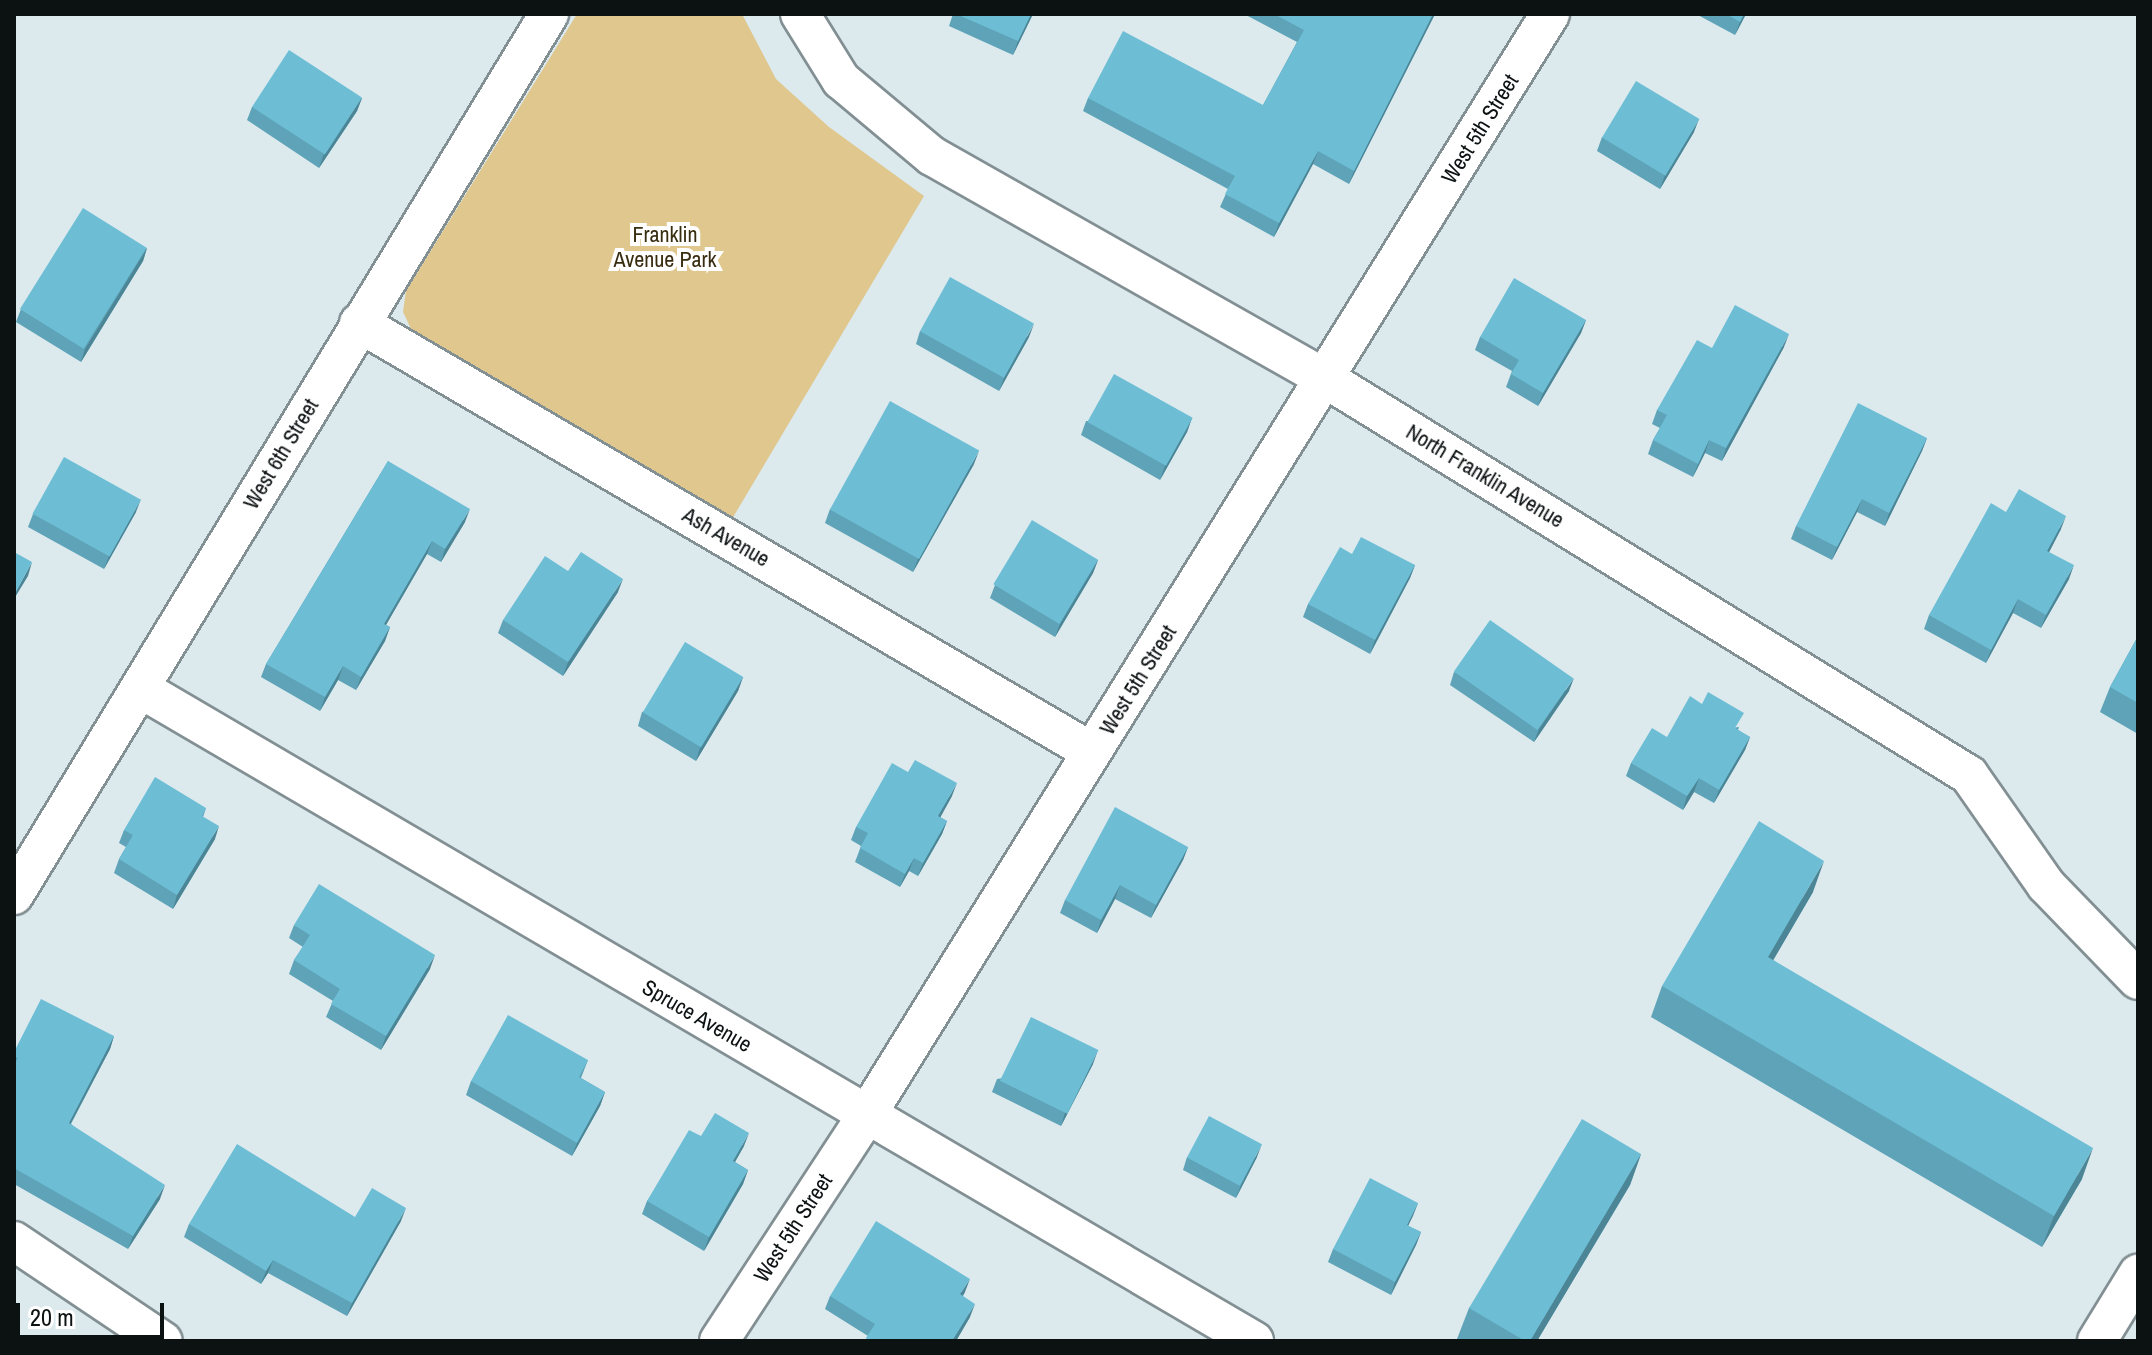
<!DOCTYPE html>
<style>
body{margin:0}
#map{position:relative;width:2152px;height:1355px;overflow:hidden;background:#dceaee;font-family:"Archivo Narrow",sans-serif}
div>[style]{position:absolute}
.green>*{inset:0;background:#dfc78e}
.roads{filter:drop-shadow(2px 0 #828f93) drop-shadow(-2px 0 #828f93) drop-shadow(0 2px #828f93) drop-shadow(0 -2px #828f93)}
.street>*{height:38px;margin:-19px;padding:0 19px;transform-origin:19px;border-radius:19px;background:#fff}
.wall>*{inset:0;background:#5ea3b7}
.shaded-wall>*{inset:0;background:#4c8595}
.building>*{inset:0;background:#6dbed5;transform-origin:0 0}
span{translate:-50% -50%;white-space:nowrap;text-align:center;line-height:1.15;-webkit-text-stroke:8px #fff;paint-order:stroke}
.street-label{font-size:22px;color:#0c1112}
.park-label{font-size:22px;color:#392d11}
.frame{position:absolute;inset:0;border:16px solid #0c1112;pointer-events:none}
.scale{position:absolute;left:16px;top:1303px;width:148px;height:36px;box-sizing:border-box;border:4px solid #0c1112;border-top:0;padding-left:10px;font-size:24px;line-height:28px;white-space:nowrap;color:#0c1112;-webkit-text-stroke:6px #fff;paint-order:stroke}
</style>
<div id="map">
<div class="green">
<i style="clip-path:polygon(577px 14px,742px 14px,776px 79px,829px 127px,924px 196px,732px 519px,412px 331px,403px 312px,406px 291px)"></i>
</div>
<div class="roads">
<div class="street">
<i style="left:800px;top:14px;width:78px;rotate:58.2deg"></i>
<i style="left:841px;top:80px;width:119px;rotate:39.9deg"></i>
<i style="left:932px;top:156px;width:453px;rotate:29.5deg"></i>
<i style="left:1326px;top:379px;width:755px;rotate:31.63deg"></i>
<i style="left:1969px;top:775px;width:134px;rotate:55deg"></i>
<i style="left:2046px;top:885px;width:132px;rotate:45.9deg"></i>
<i style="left:359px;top:323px;width:849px;rotate:30.34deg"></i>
<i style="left:141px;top:689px;width:1290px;rotate:30.36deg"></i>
<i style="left:14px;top:895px;width:1031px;rotate:-58.73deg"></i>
<i style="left:14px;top:1241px;width:179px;rotate:33.9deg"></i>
<i style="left:719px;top:1341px;width:269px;rotate:-56.8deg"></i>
<i style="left:866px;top:1116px;width:1297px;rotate:-58.17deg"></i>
<i style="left:2097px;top:1341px;width:79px;rotate:-58.5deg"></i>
</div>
</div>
<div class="wall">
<i style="clip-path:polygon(953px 14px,1033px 14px,1013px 55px,949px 26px)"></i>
<i style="clip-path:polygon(1244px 14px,1435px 14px,1349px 184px,1313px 164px,1274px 237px,1220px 207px,1228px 189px,1083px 111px,1088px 98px,1263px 105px,1297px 42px)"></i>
<i style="clip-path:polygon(1696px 14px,1746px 14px,1735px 35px)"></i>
<i style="clip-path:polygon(362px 98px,357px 111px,319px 168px,247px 120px,252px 107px)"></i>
<i style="clip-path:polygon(1694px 132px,1660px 189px,1597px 151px,1602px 137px)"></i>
<i style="clip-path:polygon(147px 248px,143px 261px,81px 362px,16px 322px,21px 309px)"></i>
<i style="clip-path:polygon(1586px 320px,1581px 333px,1538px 406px,1506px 387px,1512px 371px,1475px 350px,1480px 337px)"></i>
<i style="clip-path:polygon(920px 331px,1029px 337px,999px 391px,916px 344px)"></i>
<i style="clip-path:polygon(1784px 347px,1722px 461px,1705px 453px,1693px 477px,1648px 454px,1653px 440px,1660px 428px,1652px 424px,1657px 410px,1712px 348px)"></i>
<i style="clip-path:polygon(1192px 418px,1187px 432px,1160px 480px,1081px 435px,1086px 421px)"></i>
<i style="clip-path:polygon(1927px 438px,1922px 451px,1885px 526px,1857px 512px,1832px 560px,1791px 539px,1796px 526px)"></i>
<i style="clip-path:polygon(388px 461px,465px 522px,441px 562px,427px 554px,386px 625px,390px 627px,385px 641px,356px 690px,338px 680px,320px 711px,261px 677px,266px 664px)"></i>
<i style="clip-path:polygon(974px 464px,913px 572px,825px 523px,830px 509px)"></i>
<i style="clip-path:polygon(136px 512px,104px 569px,28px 527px,33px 514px)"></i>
<i style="clip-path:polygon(2006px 512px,2061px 529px,2049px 552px,2069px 579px,2041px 628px,2013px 613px,1986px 663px,1924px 629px,1929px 615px)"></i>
<i style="clip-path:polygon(1352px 554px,1415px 565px,1410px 578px,1370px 654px,1303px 617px,1308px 604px)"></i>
<i style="clip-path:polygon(1098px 560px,1093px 573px,1055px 637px,990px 598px,995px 585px)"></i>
<i style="clip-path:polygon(618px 592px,563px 676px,498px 633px,503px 620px)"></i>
<i style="clip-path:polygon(2138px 636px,2138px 734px,2100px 712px,2110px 687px)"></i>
<i style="clip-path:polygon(1454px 672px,1569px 691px,1534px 742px,1450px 685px)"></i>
<i style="clip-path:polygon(743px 677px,738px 691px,696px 761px,638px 726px,642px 712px)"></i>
<i style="clip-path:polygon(1739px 727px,1738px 730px,1750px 737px,1745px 750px,1714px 803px,1694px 792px,1683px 810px,1626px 776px,1631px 763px,1667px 737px)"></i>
<i style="clip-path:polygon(952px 796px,940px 817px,947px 821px,942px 834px,918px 876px,909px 871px,900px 887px,855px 862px,861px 846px,851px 840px,856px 827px)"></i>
<i style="clip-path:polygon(206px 808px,203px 817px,215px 839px,173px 909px,114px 873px,119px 859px,126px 847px,119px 843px,124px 830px)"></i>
<i style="clip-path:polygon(1188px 847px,1183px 860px,1151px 918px,1115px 899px,1097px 933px,1060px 913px,1065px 900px)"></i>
<i style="clip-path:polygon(1813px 892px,1773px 960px,2082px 1179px,2042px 1247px,1651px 1017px,1662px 986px)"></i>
<i style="clip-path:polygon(294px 925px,430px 969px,381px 1050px,326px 1017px,333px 1001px,289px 974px,294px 960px,303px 947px,289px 938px)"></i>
<i style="clip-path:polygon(114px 1036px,110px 1049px,71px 1124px,160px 1199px,128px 1249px,14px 1184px,14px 1052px)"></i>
<i style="clip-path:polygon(588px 1060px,581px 1078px,605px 1092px,600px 1106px,572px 1156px,466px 1095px,471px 1081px)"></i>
<i style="clip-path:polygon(1093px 1064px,1061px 1126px,992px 1092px,997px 1079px)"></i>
<i style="clip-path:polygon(701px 1136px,744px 1146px,735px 1162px,748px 1170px,743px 1184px,704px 1251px,642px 1214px,647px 1201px)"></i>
<i style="clip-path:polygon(1641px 1154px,1630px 1185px,1537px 1341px,1462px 1341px,1457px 1339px,1469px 1308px)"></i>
<i style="clip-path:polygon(1187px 1157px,1257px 1157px,1236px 1198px,1183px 1170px)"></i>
<i style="clip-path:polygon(1418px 1203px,1408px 1226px,1421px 1232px,1416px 1245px,1391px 1295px,1328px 1262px,1333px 1249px)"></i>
<i style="clip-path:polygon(355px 1217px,401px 1221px,347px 1316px,268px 1273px,261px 1284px,184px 1237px,189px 1224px)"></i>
<i style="clip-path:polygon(965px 1292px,963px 1296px,970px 1317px,956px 1341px,865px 1341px,868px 1336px,825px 1309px,830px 1296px)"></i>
</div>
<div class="shaded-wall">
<i style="clip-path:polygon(1031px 14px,1033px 14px,1013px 55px,1018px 41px)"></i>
<i style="clip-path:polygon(1433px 14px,1435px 14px,1349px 184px,1354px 171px)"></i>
<i style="clip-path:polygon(1744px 14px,1746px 14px,1735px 35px,1740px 22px)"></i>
<i style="clip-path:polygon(362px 98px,357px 111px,319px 168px,324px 154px)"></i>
<i style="clip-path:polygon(1699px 119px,1694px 132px,1660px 189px,1665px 175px)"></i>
<i style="clip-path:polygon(1318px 151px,1313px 164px,1274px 237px,1279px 223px)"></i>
<i style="clip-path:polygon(147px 248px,143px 261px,81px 362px,85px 349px)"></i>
<i style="clip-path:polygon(1586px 320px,1581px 333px,1538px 406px,1543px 393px)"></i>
<i style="clip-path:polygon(1034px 324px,1029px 337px,999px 391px,1004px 378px)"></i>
<i style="clip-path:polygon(1789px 334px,1784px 347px,1722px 461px,1726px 448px)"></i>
<i style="clip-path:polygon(1192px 418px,1187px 432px,1160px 480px,1165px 466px)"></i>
<i style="clip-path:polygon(1927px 438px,1922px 451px,1885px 526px,1889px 513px)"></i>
<i style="clip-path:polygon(1709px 440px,1705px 453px,1693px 477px,1698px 464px)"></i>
<i style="clip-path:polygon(979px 451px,974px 464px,913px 572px,918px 559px)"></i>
<i style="clip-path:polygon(141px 499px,136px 512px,104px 569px,109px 556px)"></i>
<i style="clip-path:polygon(1862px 499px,1857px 512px,1832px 560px,1837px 547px)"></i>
<i style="clip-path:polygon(470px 509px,465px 522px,441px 562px,445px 549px)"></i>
<i style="clip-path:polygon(2066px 516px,2061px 529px,2043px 564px,2047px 551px)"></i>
<i style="clip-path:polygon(432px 541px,427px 554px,379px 637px,384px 624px)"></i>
<i style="clip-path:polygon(1098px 560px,1093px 573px,1055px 637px,1060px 624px)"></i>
<i style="clip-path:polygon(32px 562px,28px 576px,14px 599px,14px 595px)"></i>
<i style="clip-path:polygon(1415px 565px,1410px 578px,1370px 654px,1375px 640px)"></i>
<i style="clip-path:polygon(2074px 565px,2069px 579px,2041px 628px,2046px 615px)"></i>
<i style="clip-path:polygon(623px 579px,618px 592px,563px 676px,568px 662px)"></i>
<i style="clip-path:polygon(2018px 599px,2013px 613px,1986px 663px,1991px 650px)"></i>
<i style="clip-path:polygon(390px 627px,385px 641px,356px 690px,361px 677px)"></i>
<i style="clip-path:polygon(343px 666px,338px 680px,320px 711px,325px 697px)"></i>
<i style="clip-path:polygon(743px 677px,738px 691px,696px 761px,700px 748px)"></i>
<i style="clip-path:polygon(1574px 678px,1569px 691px,1534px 742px,1539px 729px)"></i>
<i style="clip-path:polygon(1750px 737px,1745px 750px,1714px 803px,1719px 790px)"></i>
<i style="clip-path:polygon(1699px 778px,1694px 792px,1683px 810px,1687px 796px)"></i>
<i style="clip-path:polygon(957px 783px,952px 796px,934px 829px,938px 816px)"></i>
<i style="clip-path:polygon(947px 821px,942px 834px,918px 876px,923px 863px)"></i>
<i style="clip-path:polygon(219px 826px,215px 839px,173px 909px,177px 895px)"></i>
<i style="clip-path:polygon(1188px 847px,1183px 860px,1151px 918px,1156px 905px)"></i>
<i style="clip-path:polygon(914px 858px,909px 871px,900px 887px,905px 874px)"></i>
<i style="clip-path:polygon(1824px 861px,1813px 892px,1757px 988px,1768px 957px)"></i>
<i style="clip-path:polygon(1120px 885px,1115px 899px,1097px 933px,1101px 920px)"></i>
<i style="clip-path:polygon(435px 955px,430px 969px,381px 1050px,386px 1036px)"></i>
<i style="clip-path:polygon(114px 1036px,110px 1049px,64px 1136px,69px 1123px)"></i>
<i style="clip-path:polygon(1098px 1050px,1093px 1064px,1061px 1126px,1065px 1113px)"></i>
<i style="clip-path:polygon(605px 1092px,600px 1106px,572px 1156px,577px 1143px)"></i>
<i style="clip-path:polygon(749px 1133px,744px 1146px,728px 1174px,733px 1161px)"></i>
<i style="clip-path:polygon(1262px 1144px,1257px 1157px,1236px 1198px,1241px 1185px)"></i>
<i style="clip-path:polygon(2093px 1148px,2082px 1179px,2042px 1247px,2054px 1216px)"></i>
<i style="clip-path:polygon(1641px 1154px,1630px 1185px,1537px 1341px,1530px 1341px)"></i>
<i style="clip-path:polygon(748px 1170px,743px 1184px,704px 1251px,709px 1237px)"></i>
<i style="clip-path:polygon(165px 1185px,160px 1199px,128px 1249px,133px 1236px)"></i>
<i style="clip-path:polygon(1418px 1203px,1413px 1216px,1402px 1238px,1407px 1225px)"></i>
<i style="clip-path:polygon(406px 1208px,401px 1221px,347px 1316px,352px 1303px)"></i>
<i style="clip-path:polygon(1421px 1232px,1416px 1245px,1391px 1295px,1395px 1282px)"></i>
<i style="clip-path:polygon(273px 1260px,268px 1273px,261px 1284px,266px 1271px)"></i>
<i style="clip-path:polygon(970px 1279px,965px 1292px,955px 1307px,960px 1294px)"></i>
<i style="clip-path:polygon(975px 1304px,970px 1317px,956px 1341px,952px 1341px)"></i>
</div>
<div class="building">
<i style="clip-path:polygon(956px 14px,1031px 14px,1018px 41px)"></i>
<i style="clip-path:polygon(1274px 14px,1433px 14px,1354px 171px,1318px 151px,1279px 223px,1225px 194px,1235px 176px,1088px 98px,1123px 31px,1263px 105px,1304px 30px)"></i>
<i style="clip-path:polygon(1726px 14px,1744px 14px,1740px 22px)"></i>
<i style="left:289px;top:50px;width:87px;height:68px;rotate:33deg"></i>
<i style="left:1636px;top:81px;width:74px;height:66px;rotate:31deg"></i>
<i style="left:83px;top:208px;width:75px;height:119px;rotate:32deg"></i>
<i style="left:950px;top:277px;width:96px;height:62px;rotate:29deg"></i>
<i style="clip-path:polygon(1514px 278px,1586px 320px,1543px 393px,1511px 374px,1519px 360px,1480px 337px)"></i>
<i style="clip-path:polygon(1735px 305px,1789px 334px,1726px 448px,1709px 440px,1698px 464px,1653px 440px,1667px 415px,1657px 410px,1697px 340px,1712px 348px)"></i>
<i style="left:1114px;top:374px;width:90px;height:55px;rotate:29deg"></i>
<i style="left:890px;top:401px;width:102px;height:124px;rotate:29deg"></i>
<i style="clip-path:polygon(1858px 403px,1927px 438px,1889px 513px,1862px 499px,1837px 547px,1796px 526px)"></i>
<i style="left:64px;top:457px;width:88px;height:65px;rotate:29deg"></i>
<i style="clip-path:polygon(388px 461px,470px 509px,445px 549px,432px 541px,384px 624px,390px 627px,361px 677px,343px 666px,325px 697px,266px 664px)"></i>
<i style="clip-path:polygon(2019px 489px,2066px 516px,2047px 551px,2074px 565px,2046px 615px,2018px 599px,1991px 650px,1929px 615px,1991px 503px,2006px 512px)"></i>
<i style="left:1032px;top:520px;width:77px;height:75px;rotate:31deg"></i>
<i style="clip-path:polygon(1361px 537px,1415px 565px,1375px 640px,1308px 604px,1340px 547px,1352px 554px)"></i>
<i style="clip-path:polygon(14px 552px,32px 562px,14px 595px)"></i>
<i style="clip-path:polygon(581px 552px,623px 579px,568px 662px,503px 620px,545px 556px,568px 571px)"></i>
<i style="left:1490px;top:620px;width:102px;height:63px;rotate:35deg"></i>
<i style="clip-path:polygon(2138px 636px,2138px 703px,2110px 687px)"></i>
<i style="left:685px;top:642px;width:68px;height:82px;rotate:31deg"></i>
<i style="clip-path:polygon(1708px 692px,1744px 713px,1735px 728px,1750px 737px,1719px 790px,1699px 778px,1687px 796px,1631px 763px,1652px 728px,1667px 737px,1690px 696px,1702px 704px)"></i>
<i style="clip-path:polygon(915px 760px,957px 783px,938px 816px,947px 821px,923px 863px,914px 858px,905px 874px,860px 848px,868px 833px,856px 827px,892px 763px,908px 772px)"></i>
<i style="clip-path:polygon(155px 777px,206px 808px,202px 816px,219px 826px,177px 895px,119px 859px,133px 835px,124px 830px)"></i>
<i style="clip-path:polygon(1115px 807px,1188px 847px,1156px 905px,1120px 885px,1101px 920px,1065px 900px)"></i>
<i style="clip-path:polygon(1759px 821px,1824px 861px,1768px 957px,2093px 1148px,2054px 1216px,1662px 986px)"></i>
<i style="clip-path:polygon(319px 884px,435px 955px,386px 1036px,331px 1004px,340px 989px,294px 960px,310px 935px,294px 925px)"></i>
<i style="clip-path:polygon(41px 999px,114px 1036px,69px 1123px,165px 1185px,133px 1236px,14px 1168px,14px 1065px,18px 1058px,14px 1056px,14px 1052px)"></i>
<i style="clip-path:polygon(508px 1015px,588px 1060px,579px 1077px,605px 1092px,577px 1143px,471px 1081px)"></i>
<i style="left:1031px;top:1017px;width:75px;height:71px;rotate:26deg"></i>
<i style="clip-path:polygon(715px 1113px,749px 1133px,733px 1161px,748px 1170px,709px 1237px,647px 1201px,689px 1130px,701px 1136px)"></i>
<i style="left:1209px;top:1116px;width:60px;height:47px;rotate:28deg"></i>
<i style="clip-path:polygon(1582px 1119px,1641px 1154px,1530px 1341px,1525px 1341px,1469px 1308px)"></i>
<i style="clip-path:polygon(237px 1144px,355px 1217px,372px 1188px,406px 1208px,352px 1303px,273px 1260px,266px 1271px,189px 1224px)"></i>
<i style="clip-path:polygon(1370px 1178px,1418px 1203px,1407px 1225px,1421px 1232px,1395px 1282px,1333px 1249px)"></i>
<i style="clip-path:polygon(876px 1221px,970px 1279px,960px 1294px,975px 1304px,952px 1341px,870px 1341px,866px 1338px,875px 1324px,830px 1296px)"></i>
</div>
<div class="street-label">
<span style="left:1480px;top:129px;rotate:-58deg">West 5th Street</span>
<span style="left:281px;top:454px;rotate:-59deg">West 6th Street</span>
<span style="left:1485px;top:476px;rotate:31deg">North Franklin Avenue</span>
<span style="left:726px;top:537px;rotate:30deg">Ash Avenue</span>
<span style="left:1138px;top:680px;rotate:-58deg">West 5th Street</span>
<span style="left:697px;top:1016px;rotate:30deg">Spruce Avenue</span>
<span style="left:793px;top:1228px;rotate:-57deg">West 5th Street</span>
</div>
<div class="park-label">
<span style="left:665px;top:247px">Franklin<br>Avenue Park</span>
</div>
<div class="frame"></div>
<div class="scale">20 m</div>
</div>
